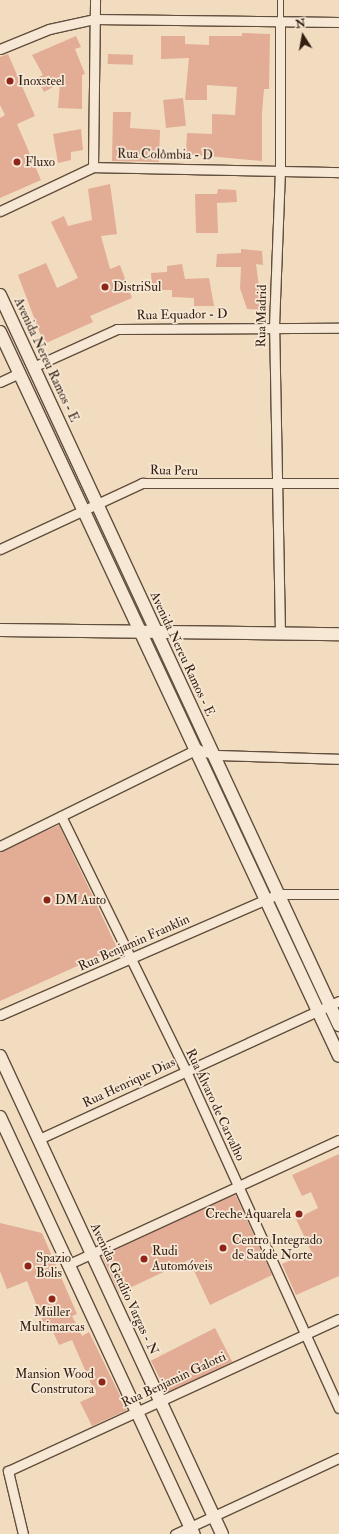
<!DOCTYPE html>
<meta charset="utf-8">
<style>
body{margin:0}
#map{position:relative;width:339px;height:1534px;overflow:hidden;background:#f1dcbf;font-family:"IM FELL Double Pica",serif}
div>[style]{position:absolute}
.building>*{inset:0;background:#e2ac95;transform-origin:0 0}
.roads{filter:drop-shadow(1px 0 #624e3c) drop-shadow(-1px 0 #624e3c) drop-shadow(0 1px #624e3c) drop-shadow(0 -1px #624e3c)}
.lane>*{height:4.5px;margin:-2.25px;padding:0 2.25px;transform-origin:2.25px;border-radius:2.25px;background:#f6e8d5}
.street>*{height:9px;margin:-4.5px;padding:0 4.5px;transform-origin:4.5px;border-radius:4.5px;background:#f6e8d5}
.secondary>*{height:12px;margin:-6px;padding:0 6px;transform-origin:6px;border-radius:6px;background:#f6e8d5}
.dots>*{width:11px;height:11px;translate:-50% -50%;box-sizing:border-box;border:2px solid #f6e8d5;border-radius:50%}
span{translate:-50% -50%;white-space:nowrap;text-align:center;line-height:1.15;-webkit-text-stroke:3.5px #f6e8d5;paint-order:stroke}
.poi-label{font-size:13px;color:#331e11}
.left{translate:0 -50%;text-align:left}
.right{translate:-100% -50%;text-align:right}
.street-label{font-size:13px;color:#331e11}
.north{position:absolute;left:283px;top:16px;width:40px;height:40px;-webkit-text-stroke:3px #f6e8d5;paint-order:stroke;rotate:349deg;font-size:11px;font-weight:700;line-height:16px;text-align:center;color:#331e11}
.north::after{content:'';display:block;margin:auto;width:14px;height:18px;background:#331e11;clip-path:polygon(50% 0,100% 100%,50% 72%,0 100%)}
</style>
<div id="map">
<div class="building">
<i style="clip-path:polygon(242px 33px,270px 34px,269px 89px,264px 89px,262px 113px,262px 161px,186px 154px,187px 133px,212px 134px,212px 114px,235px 115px,237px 87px,207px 85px,207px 100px,185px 100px,189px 58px,161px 59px,161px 36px,185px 36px,185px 44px,209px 45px,209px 36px,242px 36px)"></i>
<i style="clip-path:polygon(76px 36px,81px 47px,75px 49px,85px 74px,82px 75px,82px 109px,58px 108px,60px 83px,44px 92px,37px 78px,43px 75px,32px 55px)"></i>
<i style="clip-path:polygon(8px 54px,35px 116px,17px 124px,41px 180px,0 198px,0 118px,5px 115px,0 105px,0 57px)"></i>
<i style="left:108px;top:54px;width:25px;height:10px;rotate:2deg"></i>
<i style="left:183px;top:98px;width:28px;height:20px;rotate:84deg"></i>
<i style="clip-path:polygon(113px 112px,131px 112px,130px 128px,160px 130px,159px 162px,112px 161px)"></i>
<i style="clip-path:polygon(81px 129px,83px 150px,71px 152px,71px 160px,58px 163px,53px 134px)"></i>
<i style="clip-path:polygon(110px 184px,117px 234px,101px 236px,110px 269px,120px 265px,132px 298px,90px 316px,93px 322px,44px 344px,18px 275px,46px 263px,57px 288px,78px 278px,51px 222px,64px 216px,68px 226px,92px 220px,88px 189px)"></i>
<i style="clip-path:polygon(218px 189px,236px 190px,237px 202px,217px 203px,218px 233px,196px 233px,195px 194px,217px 194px)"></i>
<i style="clip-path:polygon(241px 249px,262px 251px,263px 265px,256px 264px,262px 310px,247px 309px,240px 288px,241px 267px,216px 267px,217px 254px,241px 253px)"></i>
<i style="clip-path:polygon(182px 264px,185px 279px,209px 278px,214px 306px,194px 306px,194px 298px,172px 297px,172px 290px,152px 290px,151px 273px,167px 272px,167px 266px)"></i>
<i style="clip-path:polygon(59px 825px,117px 948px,0 1001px,0 852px)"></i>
<i style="clip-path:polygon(339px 1154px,339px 1276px,296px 1295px,282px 1264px,311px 1251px,296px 1219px,318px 1208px,311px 1192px,302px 1196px,292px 1175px)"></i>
<i style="clip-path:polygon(235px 1194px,272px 1275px,210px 1305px,189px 1260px,119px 1293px,102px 1256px)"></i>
<i style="clip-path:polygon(0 1223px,42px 1233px,77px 1314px,72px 1316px,82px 1336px,89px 1332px,127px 1410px,92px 1426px,80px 1402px,96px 1395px,72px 1340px,59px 1345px,50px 1325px,45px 1327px,27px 1281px,7px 1289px,0 1271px)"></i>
<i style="left:215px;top:1328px;width:38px;height:72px;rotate:63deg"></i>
</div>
<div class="roads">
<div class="lane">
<i style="left:280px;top:21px;width:21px;rotate:-90deg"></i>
</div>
<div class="street">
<i style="left:0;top:49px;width:53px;rotate:-22.2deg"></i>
<i style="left:49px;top:29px;width:46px;rotate:-12.5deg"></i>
<i style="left:94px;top:19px;width:245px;rotate:0.7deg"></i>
<i style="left:93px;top:167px;width:167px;rotate:-89.3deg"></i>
<i style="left:0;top:211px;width:103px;rotate:-25.3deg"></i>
<i style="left:93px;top:167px;width:246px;rotate:1.2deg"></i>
<i style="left:33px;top:367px;width:92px;rotate:-24.3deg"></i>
<i style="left:117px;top:329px;width:222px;rotate:-0.3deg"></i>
<i style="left:0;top:382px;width:21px;rotate:-25deg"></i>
<i style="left:0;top:549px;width:157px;rotate:-24.9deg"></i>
<i style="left:142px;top:483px;width:197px"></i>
<i style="left:280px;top:633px;width:307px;rotate:-91.1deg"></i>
<i style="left:274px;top:326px;width:155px;rotate:-87.8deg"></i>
<i style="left:280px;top:171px;width:150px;rotate:-90deg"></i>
<i style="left:61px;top:816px;width:284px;rotate:63.9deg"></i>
<i style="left:186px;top:1071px;width:370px;rotate:65.6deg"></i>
<i style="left:0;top:846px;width:220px;rotate:-26.2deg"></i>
<i style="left:197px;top:749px;width:18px;rotate:19deg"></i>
<i style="left:214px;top:755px;width:125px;rotate:1.8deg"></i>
<i style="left:0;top:1015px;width:303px;rotate:-23.5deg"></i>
<i style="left:278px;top:894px;width:61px"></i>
<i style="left:39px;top:1139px;width:330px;rotate:-24.7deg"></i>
<i style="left:69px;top:1264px;width:297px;rotate:-24.7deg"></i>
<i style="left:23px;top:1534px;width:65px;rotate:-103.4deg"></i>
<i style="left:8px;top:1471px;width:364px;rotate:-24.7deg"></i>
<i style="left:175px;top:1534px;width:181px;rotate:-24.9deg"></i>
</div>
<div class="secondary">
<i style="left:0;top:295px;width:805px;rotate:65.09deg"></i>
<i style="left:0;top:332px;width:799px;rotate:64.91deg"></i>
<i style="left:0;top:630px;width:339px;rotate:0.7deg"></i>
<i style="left:0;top:1056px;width:527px;rotate:65.09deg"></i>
<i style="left:0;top:1117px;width:460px;rotate:65.1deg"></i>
</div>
</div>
<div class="dots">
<i style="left:10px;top:81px;background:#8f2418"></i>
<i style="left:17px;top:162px;background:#8f2418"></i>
<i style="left:105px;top:287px;background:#8f2418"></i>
<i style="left:47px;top:900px;background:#8f2418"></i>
<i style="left:299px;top:1214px;background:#8f2418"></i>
<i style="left:223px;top:1248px;background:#8f2418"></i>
<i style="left:144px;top:1259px;background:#8f2418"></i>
<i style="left:28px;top:1266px;background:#8f2418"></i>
<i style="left:52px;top:1299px;background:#8f2418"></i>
<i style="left:102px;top:1382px;background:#8f2418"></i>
</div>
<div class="poi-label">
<span class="left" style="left:18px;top:81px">Inoxsteel</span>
<span class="left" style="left:25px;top:162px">Fluxo</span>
<span class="left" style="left:113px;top:287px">DistriSul</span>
<span class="left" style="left:55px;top:900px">DM Auto</span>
<span class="right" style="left:291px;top:1214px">Creche Aquarela</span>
<span class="left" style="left:232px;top:1248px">Centro Integrado<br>de Saúde Norte</span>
<span class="left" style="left:152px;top:1259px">Rudi<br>Automóveis</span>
<span class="left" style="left:36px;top:1266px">Spazio<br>Bolis</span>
<span style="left:52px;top:1320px">Müller<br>Multimarcas</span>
<span class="right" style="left:94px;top:1382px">Mansion Wood<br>Construtora</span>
</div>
<div class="street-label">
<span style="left:165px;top:155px;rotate:1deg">Rua Colômbia - D</span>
<span style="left:182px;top:315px;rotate:-1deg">Rua Equador - D</span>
<span style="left:262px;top:316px;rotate:-89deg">Rua Madrid</span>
<span style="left:46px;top:360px;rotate:65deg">Avenida Nereu Ramos - E</span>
<span style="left:174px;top:471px;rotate:1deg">Rua Peru</span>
<span style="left:182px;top:654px;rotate:65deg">Avenida Nereu Ramos - E</span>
<span style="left:134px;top:943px;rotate:-24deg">Rua Benjamin Franklin</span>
<span style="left:129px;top:1083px;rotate:-25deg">Rua Henrique Dias</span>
<span style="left:215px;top:1105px;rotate:65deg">Rua Álvaro de Carvalho</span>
<span style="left:124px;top:1289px;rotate:65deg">Avenida Getúlio Vargas - N</span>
<span style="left:174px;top:1380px;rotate:-25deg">Rua Benjamin Galotti</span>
</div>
<div class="north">N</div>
</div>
